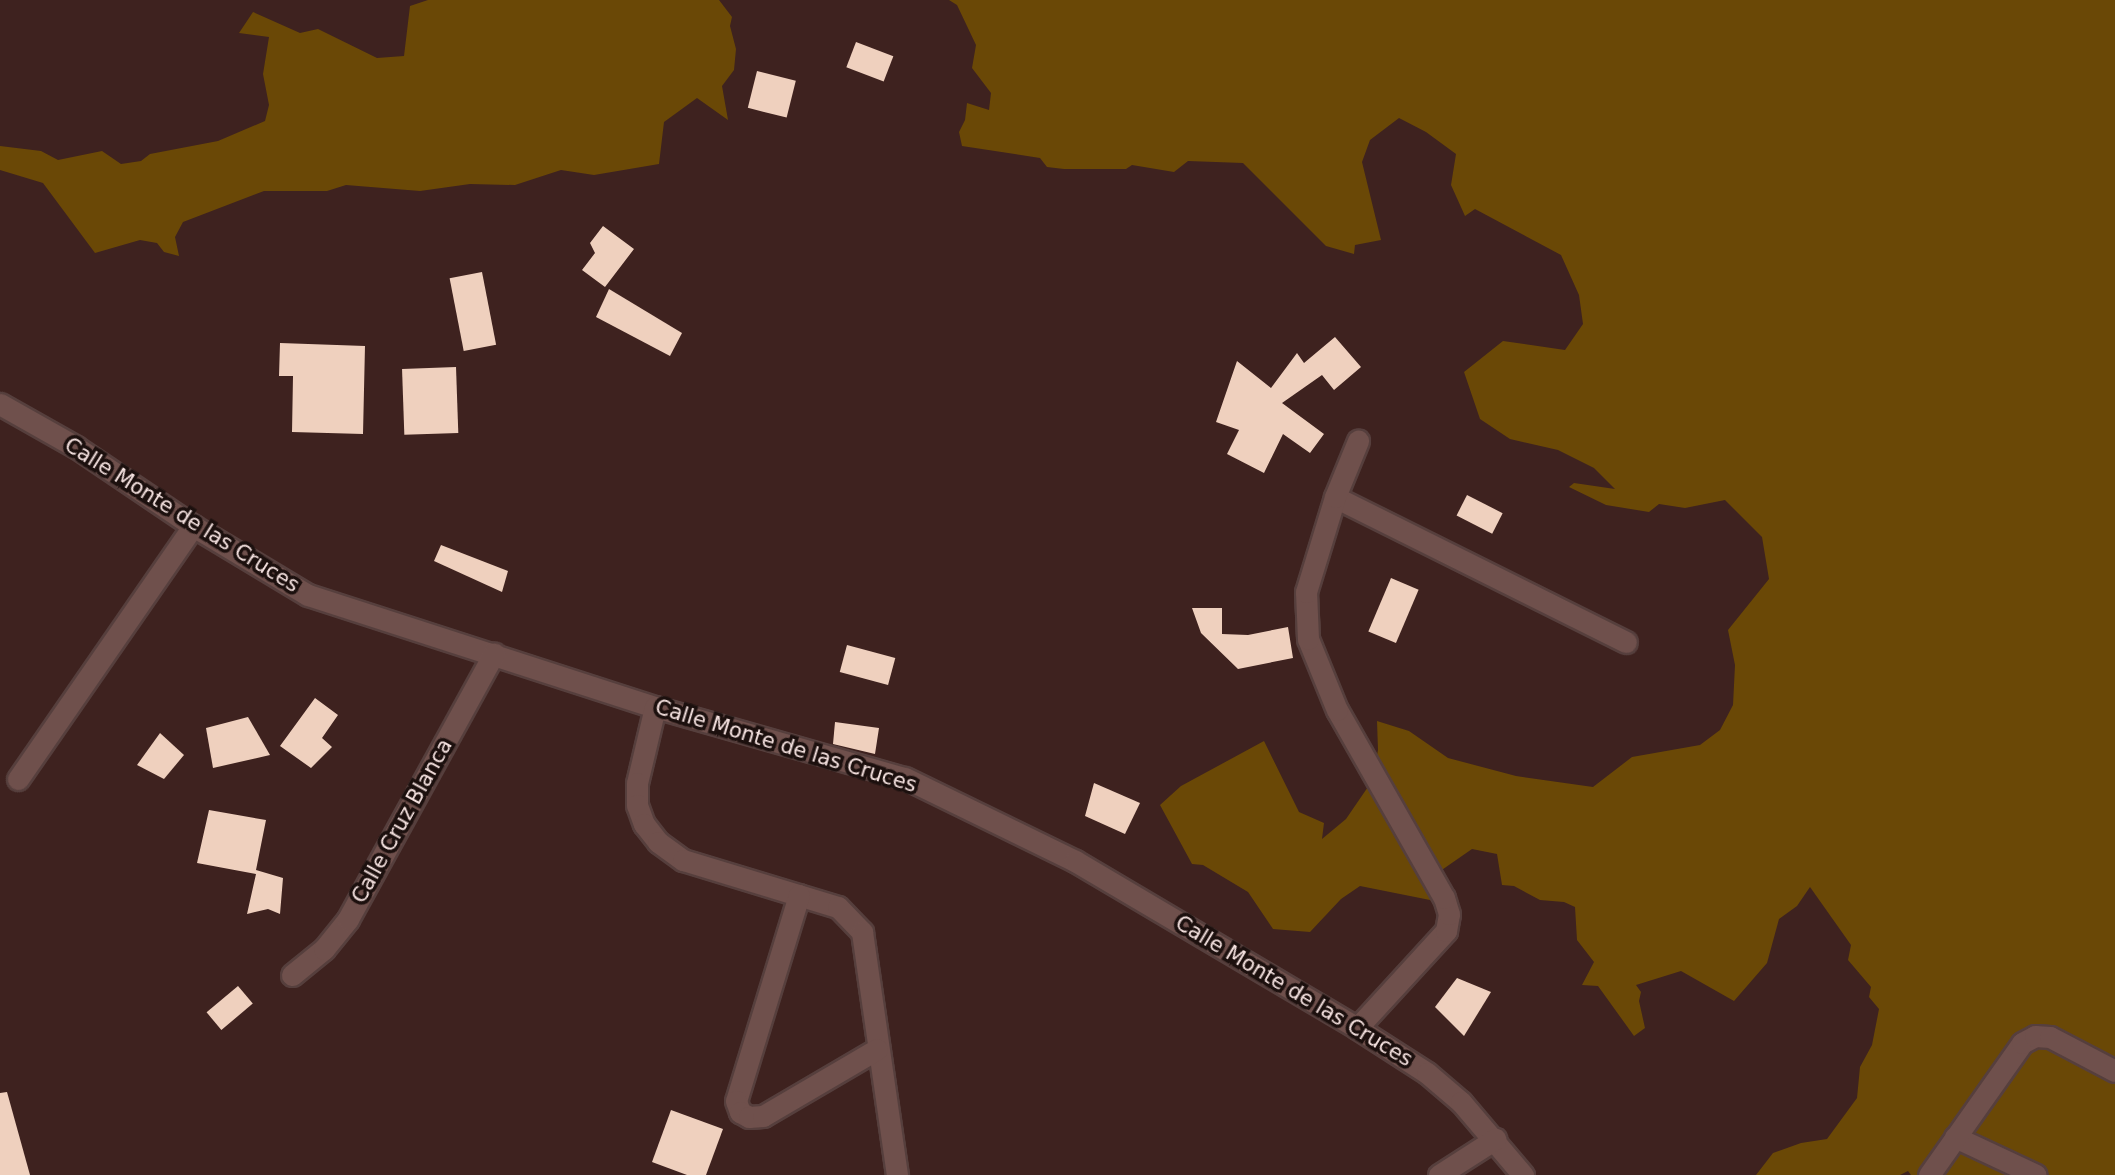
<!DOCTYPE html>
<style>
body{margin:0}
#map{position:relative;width:2115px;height:1175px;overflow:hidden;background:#3e221f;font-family:"DejaVu Sans",sans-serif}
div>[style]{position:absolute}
.forest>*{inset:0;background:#6a4806}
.building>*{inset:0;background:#efd0be;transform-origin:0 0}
.roads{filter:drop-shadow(2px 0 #563f3d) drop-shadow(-2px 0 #563f3d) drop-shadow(0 2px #563f3d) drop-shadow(0 -2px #563f3d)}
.minor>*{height:21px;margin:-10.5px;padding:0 10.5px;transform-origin:10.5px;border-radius:10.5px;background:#6f504c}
span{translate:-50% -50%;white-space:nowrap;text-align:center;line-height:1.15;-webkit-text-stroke:7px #1c100e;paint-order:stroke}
.street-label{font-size:21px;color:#f7e4e2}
</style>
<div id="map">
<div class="forest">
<i style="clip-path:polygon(428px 0,719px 0,732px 17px,730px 26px,736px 49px,734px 70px,722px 86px,728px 120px,697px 98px,664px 122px,659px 164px,594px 175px,561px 170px,515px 185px,470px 184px,420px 191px,346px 185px,327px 191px,264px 191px,183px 222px,175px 237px,179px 256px,164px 252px,157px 243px,140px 240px,95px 253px,43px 183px,0 170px,0 146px,41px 151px,58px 160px,102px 151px,121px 164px,141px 161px,150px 154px,218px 141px,265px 121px,269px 105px,263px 74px,269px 37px,239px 33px,253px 12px,300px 33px,318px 29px,377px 58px,404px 56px,410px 6px)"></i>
<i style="clip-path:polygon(949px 0,2115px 0,2115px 1175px,1911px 1175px,1908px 1171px,1900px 1175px,1756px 1175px,1773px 1153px,1801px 1143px,1827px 1139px,1857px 1098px,1860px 1067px,1872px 1045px,1879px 1009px,1869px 997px,1871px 987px,1848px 960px,1851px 945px,1810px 887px,1797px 906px,1779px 919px,1767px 963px,1734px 1001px,1681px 971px,1636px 985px,1641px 992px,1639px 1001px,1645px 1028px,1634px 1036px,1598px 986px,1582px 985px,1594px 962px,1577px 940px,1575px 907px,1564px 902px,1540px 900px,1514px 886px,1502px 885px,1497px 854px,1472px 849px,1436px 874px,1459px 904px,1444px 908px,1430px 900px,1360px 886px,1341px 899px,1310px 932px,1273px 929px,1248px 892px,1203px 865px,1192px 864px,1160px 805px,1181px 786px,1264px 741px,1299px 812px,1324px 823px,1322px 839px,1346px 819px,1372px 781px,1378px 750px,1377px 721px,1409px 731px,1448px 758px,1516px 776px,1593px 787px,1632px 757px,1700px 745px,1720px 730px,1733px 705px,1735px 665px,1728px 630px,1769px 579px,1762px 537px,1725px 500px,1685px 508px,1659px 504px,1649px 512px,1606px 505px,1569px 487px,1574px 483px,1615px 489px,1594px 468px,1558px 450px,1510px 439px,1480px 419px,1464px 372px,1503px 341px,1565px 350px,1583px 324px,1579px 295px,1561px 255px,1475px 209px,1465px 216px,1451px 185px,1456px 154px,1426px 132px,1399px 118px,1370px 140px,1362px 162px,1381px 240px,1355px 245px,1354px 254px,1326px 246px,1243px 163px,1188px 161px,1174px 172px,1132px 165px,1126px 169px,1064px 169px,1047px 167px,1040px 158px,962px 146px,959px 132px,965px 120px,967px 103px,989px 110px,991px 93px,972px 68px,976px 45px,957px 5px)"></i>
</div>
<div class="building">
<i style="left:856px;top:42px;width:40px;height:27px;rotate:21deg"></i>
<i style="left:757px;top:71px;width:40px;height:38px;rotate:14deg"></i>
<i style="clip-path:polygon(603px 226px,634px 249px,605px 287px,582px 270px,595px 253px,590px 243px)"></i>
<i style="left:482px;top:272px;width:74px;height:33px;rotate:79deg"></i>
<i style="clip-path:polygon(609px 289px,682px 333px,670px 356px,596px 317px)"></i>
<i style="clip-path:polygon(1335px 337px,1361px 367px,1334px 390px,1322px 375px,1282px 403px,1324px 434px,1310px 453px,1283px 434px,1264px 473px,1227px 454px,1239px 430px,1216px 422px,1237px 361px,1271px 388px,1297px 353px,1304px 363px)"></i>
<i style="clip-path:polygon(280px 343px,365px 346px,363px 434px,292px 432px,293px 376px,279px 376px)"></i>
<i style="left:456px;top:367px;width:66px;height:54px;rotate:88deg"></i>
<i style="left:1467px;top:495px;width:40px;height:23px;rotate:27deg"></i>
<i style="clip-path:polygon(441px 545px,508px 571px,502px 592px,434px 561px)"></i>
<i style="left:1391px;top:578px;width:30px;height:58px;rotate:23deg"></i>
<i style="clip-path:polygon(1192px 608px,1222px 608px,1222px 634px,1248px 635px,1288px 627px,1293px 658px,1238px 669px,1201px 633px)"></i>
<i style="left:847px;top:645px;width:50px;height:28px;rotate:15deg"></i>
<i style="clip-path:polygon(315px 698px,338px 715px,322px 738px,332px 747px,311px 768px,280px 746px)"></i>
<i style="clip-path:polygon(248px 717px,270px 755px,213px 768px,206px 728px)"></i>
<i style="clip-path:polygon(835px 722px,879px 728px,875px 754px,833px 744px)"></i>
<i style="clip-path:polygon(160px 733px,184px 755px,164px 779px,137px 765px)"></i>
<i style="clip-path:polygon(1094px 783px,1140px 803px,1125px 834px,1085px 816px)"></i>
<i style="clip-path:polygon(209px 810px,266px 820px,256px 870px,283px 878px,280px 914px,268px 909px,247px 914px,256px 874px,197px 863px)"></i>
<i style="clip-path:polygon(1457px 978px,1491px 992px,1464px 1036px,1435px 1007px)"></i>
<i style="left:238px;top:986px;width:23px;height:41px;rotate:50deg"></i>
<i style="clip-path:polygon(7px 1092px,30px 1175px,0 1175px,0 1093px)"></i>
<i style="clip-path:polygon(671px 1110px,723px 1129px,706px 1175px,687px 1175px,652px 1162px)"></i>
</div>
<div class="roads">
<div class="minor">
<i style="left:0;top:404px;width:87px;rotate:29.5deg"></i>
<i style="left:76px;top:447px;width:141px;rotate:34deg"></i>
<i style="left:193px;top:526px;width:134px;rotate:31deg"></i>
<i style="left:308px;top:595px;width:365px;rotate:17.9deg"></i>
<i style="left:655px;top:707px;width:260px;rotate:15.9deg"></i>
<i style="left:905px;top:778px;width:189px;rotate:26deg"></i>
<i style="left:1075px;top:861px;width:328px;rotate:30.6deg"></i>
<i style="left:1357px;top:1028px;width:83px;rotate:32.7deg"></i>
<i style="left:1427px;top:1073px;width:45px;rotate:40.5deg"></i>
<i style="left:1461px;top:1102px;width:96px;rotate:49.7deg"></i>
<i style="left:1335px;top:497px;width:325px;rotate:26.5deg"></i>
<i style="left:655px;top:707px;width:78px;rotate:103.3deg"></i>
<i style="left:637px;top:783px;width:22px;rotate:90deg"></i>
<i style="left:637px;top:805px;width:20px;rotate:70deg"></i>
<i style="left:644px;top:824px;width:23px;rotate:52deg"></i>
<i style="left:658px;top:842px;width:31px;rotate:36deg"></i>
<i style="left:683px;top:860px;width:162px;rotate:16.9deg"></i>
<i style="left:838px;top:907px;width:35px;rotate:46deg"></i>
<i style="left:862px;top:932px;width:246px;rotate:81.8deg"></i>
<i style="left:18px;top:779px;width:308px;rotate:-55.3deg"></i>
<i style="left:799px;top:895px;width:215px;rotate:107deg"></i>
<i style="left:736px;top:1101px;width:12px;rotate:70deg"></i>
<i style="left:740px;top:1112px;width:10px;rotate:29deg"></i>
<i style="left:749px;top:1117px;width:14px;rotate:-4deg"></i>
<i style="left:763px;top:1116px;width:132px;rotate:-30.4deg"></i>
<i style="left:292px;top:975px;width:41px;rotate:-39.1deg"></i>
<i style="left:324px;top:949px;width:38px;rotate:-51deg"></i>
<i style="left:348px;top:919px;width:303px;rotate:-61.2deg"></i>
<i style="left:1357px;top:1028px;width:132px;rotate:-47.5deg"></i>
<i style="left:1446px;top:931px;width:17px;rotate:-80deg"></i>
<i style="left:1449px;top:914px;width:17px;rotate:-107deg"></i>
<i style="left:1444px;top:898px;width:216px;rotate:-119.6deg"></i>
<i style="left:1337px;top:710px;width:77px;rotate:-112.2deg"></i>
<i style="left:1308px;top:639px;width:47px;rotate:-92.4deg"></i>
<i style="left:1306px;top:592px;width:99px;rotate:-73deg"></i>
<i style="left:1335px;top:497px;width:61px;rotate:-67.7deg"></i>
<i style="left:1955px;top:1137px;width:89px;rotate:25.1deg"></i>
<i style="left:1439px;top:1175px;width:67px;rotate:-32.7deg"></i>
<i style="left:1929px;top:1175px;width:161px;rotate:-54.8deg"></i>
<i style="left:2022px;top:1043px;width:15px;rotate:-28deg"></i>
<i style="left:2035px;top:1036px;width:15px;rotate:4deg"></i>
<i style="left:2050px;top:1037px;width:73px;rotate:27.6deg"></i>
</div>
</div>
<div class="street-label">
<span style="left:182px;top:515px;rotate:32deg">Calle Monte de las Cruces</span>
<span style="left:786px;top:746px;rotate:17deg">Calle Monte de las Cruces</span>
<span style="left:402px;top:821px;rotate:-61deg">Calle Cruz Blanca</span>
<span style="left:1294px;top:991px;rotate:31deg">Calle Monte de las Cruces</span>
</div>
</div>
